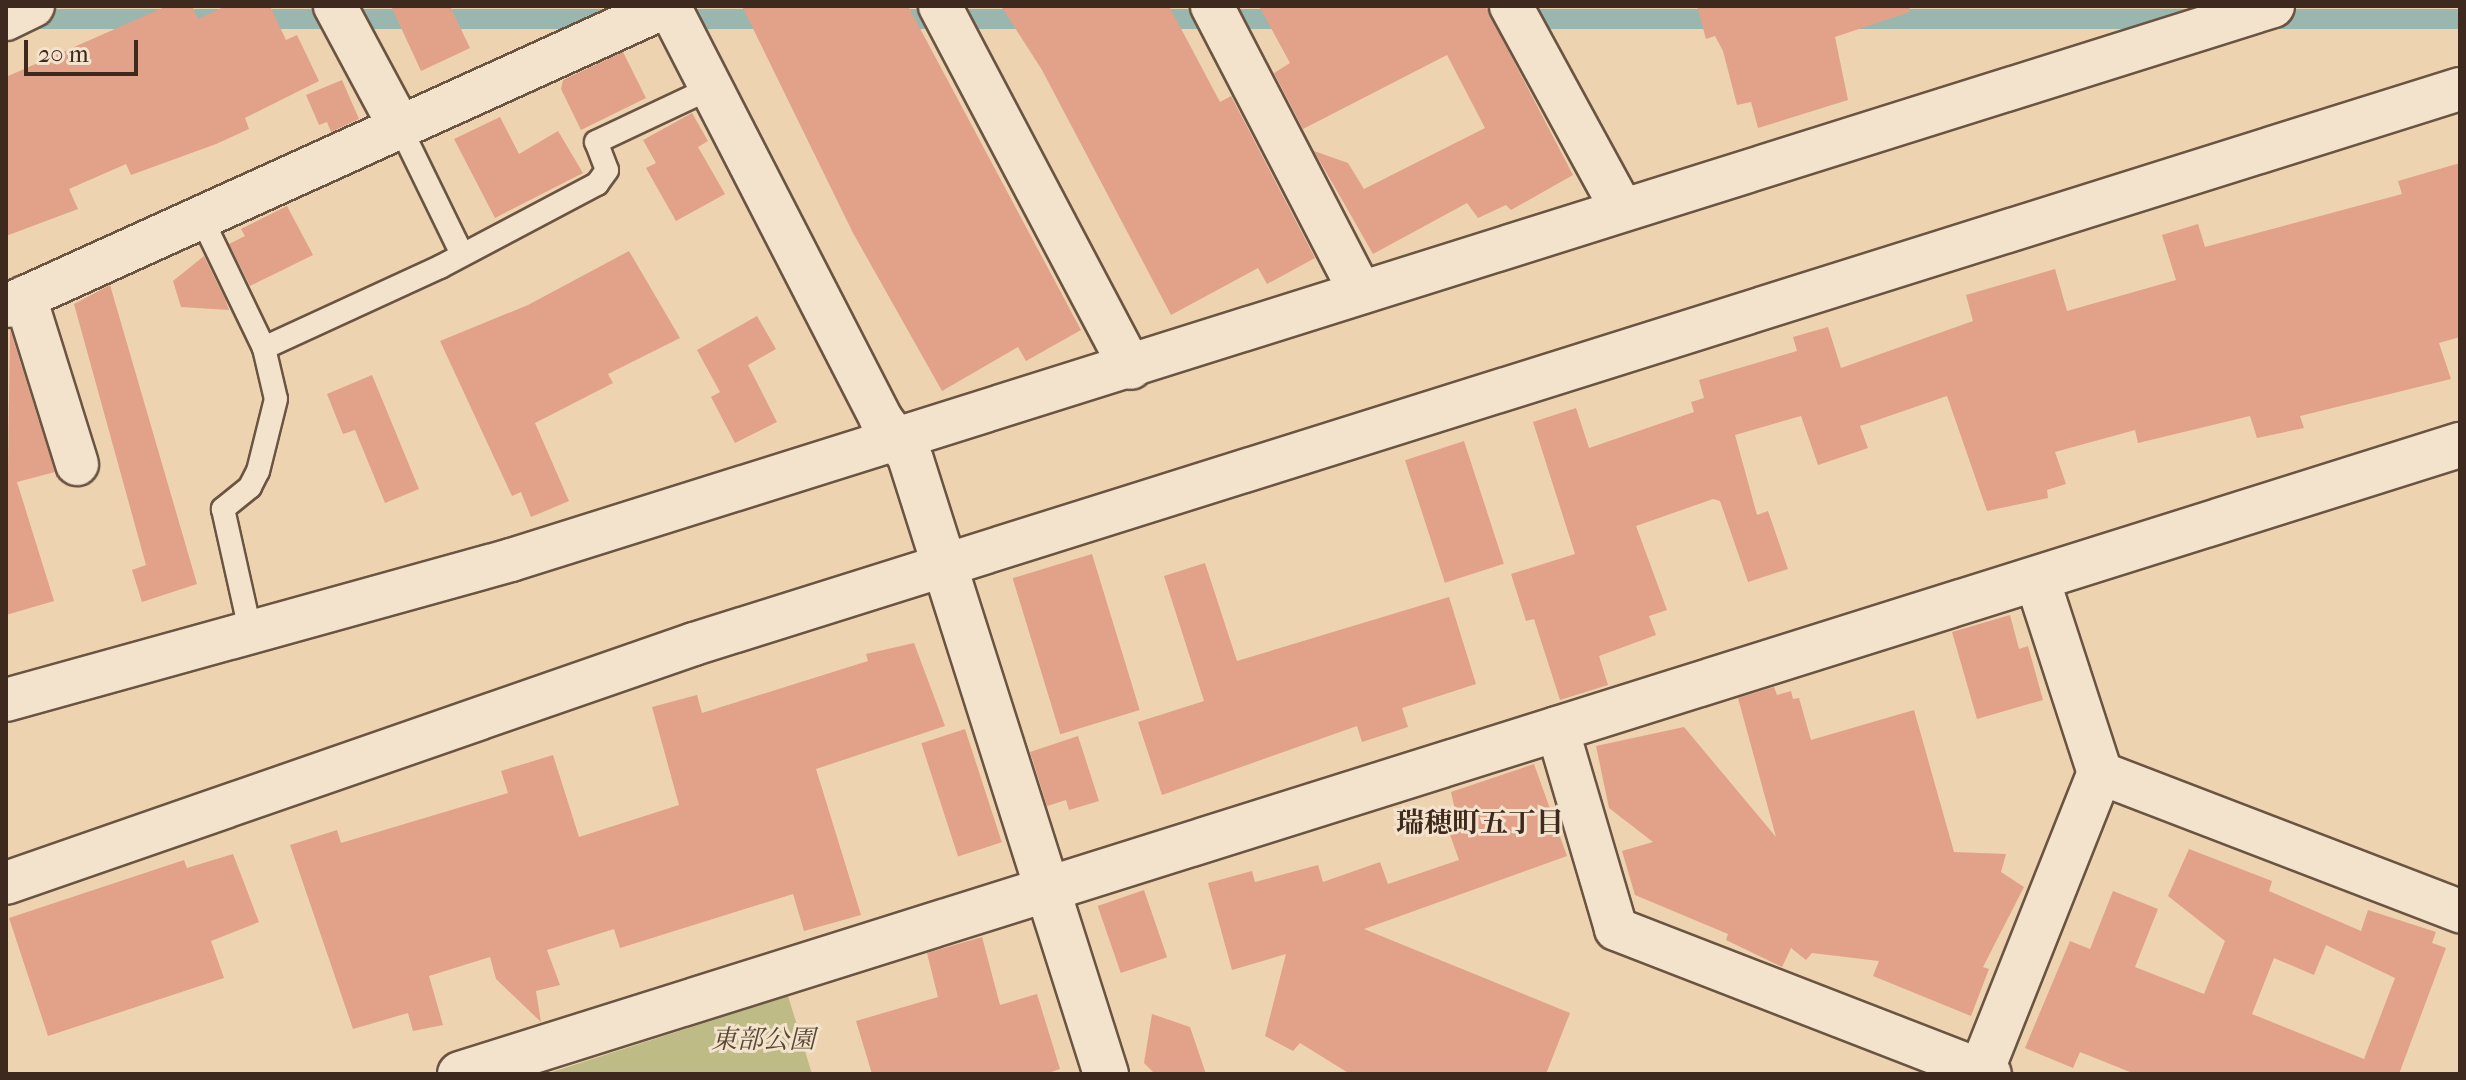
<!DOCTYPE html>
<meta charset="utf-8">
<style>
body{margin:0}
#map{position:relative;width:2466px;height:1080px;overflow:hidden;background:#edd3b0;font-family:"IM FELL French Canon","Noto Serif JP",serif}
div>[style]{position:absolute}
.green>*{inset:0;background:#bebb87}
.water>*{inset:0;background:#99b7ae;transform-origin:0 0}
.building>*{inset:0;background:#e1a289;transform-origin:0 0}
.roads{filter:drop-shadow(2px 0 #6a5442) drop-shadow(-2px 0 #6a5442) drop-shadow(0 2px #6a5442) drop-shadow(0 -2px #6a5442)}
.lane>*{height:22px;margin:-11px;padding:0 11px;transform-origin:11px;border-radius:11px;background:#f3e2cc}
.street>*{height:42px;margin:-21px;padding:0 21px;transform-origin:21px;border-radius:21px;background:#f3e2cc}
.secondary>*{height:44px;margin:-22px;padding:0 22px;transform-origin:22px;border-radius:22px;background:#f3e2cc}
span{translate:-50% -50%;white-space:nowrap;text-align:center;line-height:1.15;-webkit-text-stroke:6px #f3e2cc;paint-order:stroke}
.park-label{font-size:26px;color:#584633;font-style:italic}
.neighbourhood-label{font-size:28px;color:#3e291e;font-weight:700}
.frame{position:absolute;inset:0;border:8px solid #3e291e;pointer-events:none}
.scale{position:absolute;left:24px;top:40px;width:114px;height:36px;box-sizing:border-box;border:4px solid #3e291e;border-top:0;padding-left:10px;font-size:24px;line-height:28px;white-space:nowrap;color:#3e291e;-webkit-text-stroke:6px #f3e2cc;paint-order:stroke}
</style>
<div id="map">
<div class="green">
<i style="clip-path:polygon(788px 996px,812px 1074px,546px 1074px)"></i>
</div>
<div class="water">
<i style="left:2460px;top:9px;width:20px;height:2572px;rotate:90deg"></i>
</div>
<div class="building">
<i style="clip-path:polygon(167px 6px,192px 6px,198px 19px,226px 6px,270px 6px,286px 40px,297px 35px,319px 81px,245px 118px,249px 129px,216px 144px,131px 175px,126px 164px,69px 189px,78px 209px,6px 236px,6px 77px)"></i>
<i style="clip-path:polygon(391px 6px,450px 6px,470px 48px,421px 71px)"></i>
<i style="clip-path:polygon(742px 6px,908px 6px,1081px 330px,1026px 361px,1018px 347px,942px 391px,853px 233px)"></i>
<i style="clip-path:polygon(1001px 6px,1169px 6px,1220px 102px,1231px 96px,1315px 258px,1267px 284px,1258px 268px,1171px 315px,1042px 70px)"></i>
<i style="clip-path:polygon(1259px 6px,1485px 6px,1573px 175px,1511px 210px,1506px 205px,1478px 218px,1467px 203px,1373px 254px,1314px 151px,1348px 163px,1364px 189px,1485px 128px,1447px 55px,1303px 129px,1274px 73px,1290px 63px)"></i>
<i style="clip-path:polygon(1697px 6px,1909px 6px,1910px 12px,1835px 37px,1848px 100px,1758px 128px,1751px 102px,1737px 105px,1723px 51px,1715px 36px,1706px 39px)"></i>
<i style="clip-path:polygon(623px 52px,646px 98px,581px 130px,561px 89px,563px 80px)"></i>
<i style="clip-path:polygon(342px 80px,359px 119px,331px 132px,327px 122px,319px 125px,306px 95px)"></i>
<i style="clip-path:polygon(692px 113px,708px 141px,698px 147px,725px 194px,676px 221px,646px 168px,656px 163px,643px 140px)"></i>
<i style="clip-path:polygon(500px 117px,519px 154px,558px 131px,583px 173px,495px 218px,454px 139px)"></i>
<i style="clip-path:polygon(2460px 163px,2460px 337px,2439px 343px,2451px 379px,2300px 416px,2304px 428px,2257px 438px,2250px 416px,2138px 443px,2135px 430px,2055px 452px,2066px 484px,2047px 490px,2048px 498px,1987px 511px,1947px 396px,1860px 426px,1868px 448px,1818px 465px,1801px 416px,1735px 435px,1757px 515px,1768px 511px,1788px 569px,1748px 582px,1720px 501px,1713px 499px,1636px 526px,1667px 610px,1649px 616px,1656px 635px,1599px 656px,1608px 685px,1560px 700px,1534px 619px,1526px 621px,1511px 574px,1575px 554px,1533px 422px,1576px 408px,1589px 448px,1694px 412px,1691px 402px,1704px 398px,1699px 380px,1797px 351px,1793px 337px,1828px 327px,1841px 368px,1973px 321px,1966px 295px,2055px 269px,2067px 311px,2176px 280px,2162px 235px,2198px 224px,2205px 247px,2402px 194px,2398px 181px)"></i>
<i style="clip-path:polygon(287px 206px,313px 255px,250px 286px,229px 244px,245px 236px,241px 229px)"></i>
<i style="clip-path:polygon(629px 251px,680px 338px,608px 374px,613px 383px,535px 423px,569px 501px,531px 517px,521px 492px,512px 496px,440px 341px,528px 305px)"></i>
<i style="clip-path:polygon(204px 256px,225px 299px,229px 310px,181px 307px,173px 281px)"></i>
<i style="clip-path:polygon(110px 285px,197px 584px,142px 602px,132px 570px,146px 565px,74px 304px)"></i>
<i style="clip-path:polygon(757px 316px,776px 349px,748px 365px,777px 422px,735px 443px,711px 397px,720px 392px,697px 350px)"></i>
<i style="clip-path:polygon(10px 329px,55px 472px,17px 482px,54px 601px,6px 615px)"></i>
<i style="clip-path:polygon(372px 375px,419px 489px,385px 503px,355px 430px,343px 434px,327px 394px)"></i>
<i style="left:1464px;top:441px;width:129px;height:62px;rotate:72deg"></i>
<i style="left:1092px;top:554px;width:163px;height:83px;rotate:73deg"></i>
<i style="clip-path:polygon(1205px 563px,1237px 661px,1449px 597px,1476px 684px,1402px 708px,1408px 727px,1362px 742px,1357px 726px,1162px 795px,1138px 722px,1204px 701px,1164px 576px)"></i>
<i style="clip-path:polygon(2010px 615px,2019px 649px,2028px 646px,2043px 700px,1977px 719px,1952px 632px)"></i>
<i style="clip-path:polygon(914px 643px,945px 726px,816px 769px,861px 915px,804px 931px,793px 894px,620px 948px,614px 929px,547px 950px,560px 985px,536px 991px,541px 1022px,496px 979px,490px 957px,429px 976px,443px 1025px,413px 1031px,408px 1013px,353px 1029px,290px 845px,337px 830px,341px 843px,508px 793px,501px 771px,553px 755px,579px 837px,679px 805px,652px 707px,697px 695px,702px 713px,868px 661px,866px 654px)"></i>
<i style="clip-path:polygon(1774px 687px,1777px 695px,1791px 691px,1793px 699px,1799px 698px,1811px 740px,1914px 710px,1954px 852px,2006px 854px,2001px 872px,2024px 887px,1983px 967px,1989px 969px,1971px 1016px,1873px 976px,1879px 961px,1812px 953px,1806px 960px,1791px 948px,1782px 967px,1726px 940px,1728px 934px,1635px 895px,1622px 851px,1653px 842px,1609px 808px,1596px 746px,1684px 727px,1776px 837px,1738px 698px)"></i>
<i style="left:965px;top:729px;width:119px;height:46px;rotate:72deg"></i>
<i style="clip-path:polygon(1078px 736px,1099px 801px,1069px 810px,1066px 800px,1047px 806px,1030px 752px)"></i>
<i style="clip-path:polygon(1534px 764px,1567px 856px,1364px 929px,1570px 1013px,1546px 1074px,1350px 1074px,1300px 1043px,1293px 1051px,1265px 1036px,1286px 954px,1232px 970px,1208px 883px,1252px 871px,1255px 882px,1318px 865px,1323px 882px,1380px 862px,1388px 884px,1459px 860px,1444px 818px,1456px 814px,1451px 792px)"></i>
<i style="clip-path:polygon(evenodd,2189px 849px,2272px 881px,2269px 891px,2361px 931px,2368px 910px,2436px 932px,2432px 943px,2446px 948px,2399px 1074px,2135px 1074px,2080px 1052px,2073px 1068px,2025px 1048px,2070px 941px,2090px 949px,2113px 891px,2158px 909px,2135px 967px,2204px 994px,2225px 941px,2168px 896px,2189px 849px,2326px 945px,2395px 978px,2364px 1059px,2252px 1014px,2274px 958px,2314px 975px,2326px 945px)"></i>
<i style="clip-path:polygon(233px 854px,259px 922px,211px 941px,224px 978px,48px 1036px,9px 918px,184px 860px,187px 868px)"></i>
<i style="left:1144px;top:890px;width:71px;height:49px;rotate:71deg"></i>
<i style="clip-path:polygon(982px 937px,1000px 1005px,1037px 994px,1060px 1069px,1045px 1074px,872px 1074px,856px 1021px,938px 997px,927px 953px)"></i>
<i style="clip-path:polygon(1152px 1014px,1190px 1027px,1206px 1074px,1155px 1074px,1144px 1063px)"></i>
</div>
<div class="roads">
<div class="lane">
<i style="left:400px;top:127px;width:141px;rotate:64deg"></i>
<i style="left:201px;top:217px;width:145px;rotate:64.3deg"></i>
<i style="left:264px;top:348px;width:52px;rotate:76.8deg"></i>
<i style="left:276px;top:399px;width:74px;rotate:104deg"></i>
<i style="left:258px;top:471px;width:18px;rotate:117deg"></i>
<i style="left:250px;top:487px;width:35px;rotate:141deg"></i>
<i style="left:223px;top:509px;width:124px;rotate:77.4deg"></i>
<i style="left:264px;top:348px;width:194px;rotate:-24.7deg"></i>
<i style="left:440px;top:267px;width:178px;rotate:-27.9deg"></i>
<i style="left:597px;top:184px;width:17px;rotate:-54deg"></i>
<i style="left:607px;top:170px;width:30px;rotate:-111deg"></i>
<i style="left:596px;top:142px;width:127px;rotate:-25.2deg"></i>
</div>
<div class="street">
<i style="left:335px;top:6px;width:137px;rotate:61.8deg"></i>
<i style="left:669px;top:6px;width:464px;rotate:62.8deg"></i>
<i style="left:881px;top:419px;width:50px;rotate:53.1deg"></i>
<i style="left:940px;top:6px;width:409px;rotate:62.2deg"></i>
<i style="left:1212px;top:6px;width:322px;rotate:62.6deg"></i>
<i style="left:1511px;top:6px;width:230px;rotate:61.4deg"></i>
<i style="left:6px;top:19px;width:30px;rotate:-26deg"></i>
<i style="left:25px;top:297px;width:175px;rotate:72.7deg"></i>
<i style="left:6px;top:306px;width:726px;rotate:-24.41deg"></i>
<i style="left:6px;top:700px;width:524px;rotate:-15.49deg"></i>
<i style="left:511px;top:560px;width:1847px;rotate:-17.45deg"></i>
<i style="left:1557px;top:728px;width:209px;rotate:73.6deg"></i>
<i style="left:1616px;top:929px;width:401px;rotate:21.2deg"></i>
<i style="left:2100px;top:773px;width:386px;rotate:21deg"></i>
<i style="left:6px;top:883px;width:728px;rotate:-19.16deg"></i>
<i style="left:694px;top:644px;width:1851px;rotate:-17.45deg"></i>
</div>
<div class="secondary">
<i style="left:911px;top:460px;width:644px;rotate:72.38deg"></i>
<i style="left:460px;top:1074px;width:2097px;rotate:-17.46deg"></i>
<i style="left:1980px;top:1074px;width:324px;rotate:-68.3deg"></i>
<i style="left:2100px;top:773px;width:204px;rotate:-108deg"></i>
</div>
</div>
<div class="park-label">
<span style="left:763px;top:1040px">東部公園</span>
</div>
<div class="neighbourhood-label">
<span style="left:1480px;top:823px">瑞穂町五丁目</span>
</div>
<div class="frame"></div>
<div class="scale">20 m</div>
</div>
